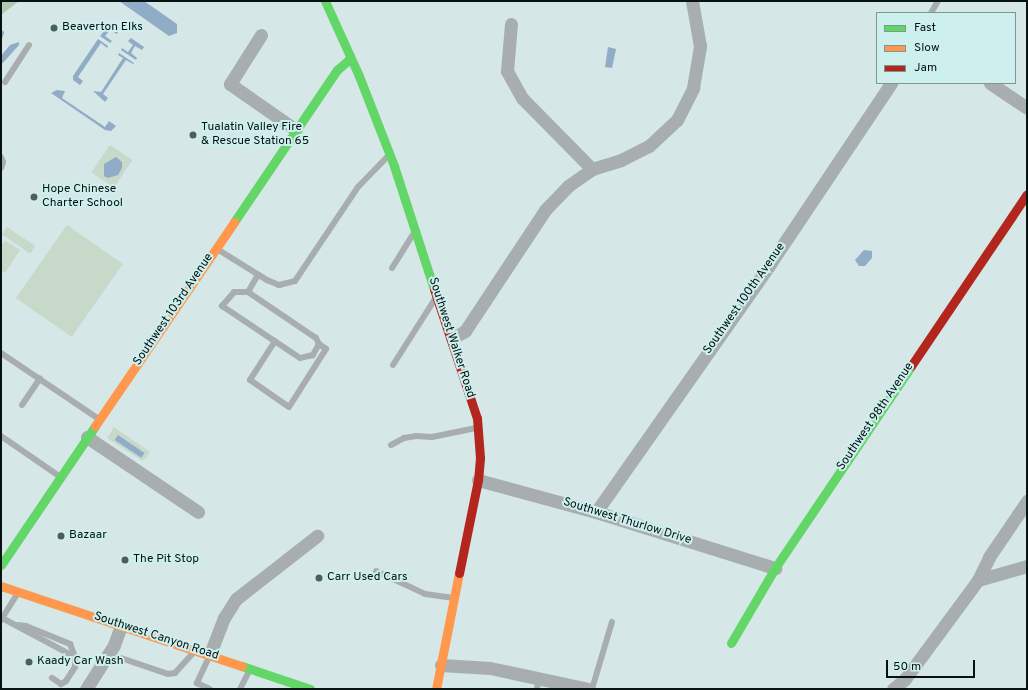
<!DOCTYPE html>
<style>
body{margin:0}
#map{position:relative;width:1028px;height:690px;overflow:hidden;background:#d5e7e6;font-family:Overpass,sans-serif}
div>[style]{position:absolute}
.green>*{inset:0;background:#c7d9c8;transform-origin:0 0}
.forest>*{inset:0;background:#b2c8af}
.water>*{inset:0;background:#90acc6;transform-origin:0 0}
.stream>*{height:3.5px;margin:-1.75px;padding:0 1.75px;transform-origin:1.75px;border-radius:1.75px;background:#90acc6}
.lane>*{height:6px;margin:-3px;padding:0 3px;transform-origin:3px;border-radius:3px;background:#a8aeb0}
.street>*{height:13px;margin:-6.5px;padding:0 6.5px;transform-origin:6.5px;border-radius:6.5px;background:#a8aeb0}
.fast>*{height:9px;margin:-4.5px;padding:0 4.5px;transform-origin:4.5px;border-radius:4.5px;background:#63d668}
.slow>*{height:9px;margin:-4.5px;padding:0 4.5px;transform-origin:4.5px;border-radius:4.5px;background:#ff974d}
.jam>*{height:9px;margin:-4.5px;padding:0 4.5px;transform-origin:4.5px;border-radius:4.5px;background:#b3261e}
.dots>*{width:11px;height:11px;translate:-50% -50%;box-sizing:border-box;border:2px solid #cdefed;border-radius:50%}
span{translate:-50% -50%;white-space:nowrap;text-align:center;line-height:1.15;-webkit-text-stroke:4px #cdefed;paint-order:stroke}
.poi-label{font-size:12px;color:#071212}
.left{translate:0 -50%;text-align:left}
.street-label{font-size:12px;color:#071212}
.frame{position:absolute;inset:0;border:2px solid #071212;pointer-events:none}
.legend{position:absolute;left:876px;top:12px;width:140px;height:72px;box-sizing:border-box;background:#cdefed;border:1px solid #7e9795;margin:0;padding:5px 7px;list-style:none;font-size:12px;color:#071212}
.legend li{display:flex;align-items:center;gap:8px;height:20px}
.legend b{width:20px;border:1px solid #7e9795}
.scale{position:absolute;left:886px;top:660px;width:89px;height:18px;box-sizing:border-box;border:2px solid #071212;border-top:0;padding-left:5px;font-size:12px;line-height:14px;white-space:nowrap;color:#071212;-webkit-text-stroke:3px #cdefed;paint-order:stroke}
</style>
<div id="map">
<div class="green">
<i style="left:110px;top:145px;width:27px;height:33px;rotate:34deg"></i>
<i style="left:67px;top:225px;width:68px;height:89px;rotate:35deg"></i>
<i style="left:7px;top:227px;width:34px;height:9px;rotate:34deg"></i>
<i style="clip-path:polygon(5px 241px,20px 250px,5px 273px,1px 270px,1px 246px)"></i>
<i style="clip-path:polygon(114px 427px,150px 452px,144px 460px,141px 460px,107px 438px)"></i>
</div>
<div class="forest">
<i style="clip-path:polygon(1px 1px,19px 1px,1px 15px)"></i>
</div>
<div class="water">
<i style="clip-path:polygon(119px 1px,144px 1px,177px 24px,177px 33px,169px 36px)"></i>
<i style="clip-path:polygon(115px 27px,119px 30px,117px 34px,110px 30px,105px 36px,112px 41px,110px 43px,100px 36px,106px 29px)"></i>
<i style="clip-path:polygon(131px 38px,144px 47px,142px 50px,135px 46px,131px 53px,137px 58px,136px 60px,121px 50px,122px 48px,128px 52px,133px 45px,128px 41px)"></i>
<i style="clip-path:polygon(98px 39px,108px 46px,107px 48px,101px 43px,78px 77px,83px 81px,80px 85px,73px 80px,73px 76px)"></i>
<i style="clip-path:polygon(19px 42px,19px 45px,1px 65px,1px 56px,10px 45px)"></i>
<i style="clip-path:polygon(608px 47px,616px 49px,612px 68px,605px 67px)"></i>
<i style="clip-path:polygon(119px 53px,134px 63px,133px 64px,126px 60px,103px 94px,108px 98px,105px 102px,93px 91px,101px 92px,123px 58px,118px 55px)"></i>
<i style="clip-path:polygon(57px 90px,65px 91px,62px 98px,105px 127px,109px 121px,116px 126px,111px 131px,105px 130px,51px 93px)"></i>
<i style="clip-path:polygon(116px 157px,122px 162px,122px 168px,118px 175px,108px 178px,104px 176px,104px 164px)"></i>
<i style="clip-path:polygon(864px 250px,872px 251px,872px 258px,865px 266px,859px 266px,855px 260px)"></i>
<i style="left:118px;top:435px;width:32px;height:6px;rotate:34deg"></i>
</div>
<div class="stream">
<i style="left:1px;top:36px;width:3px;rotate:-72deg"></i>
</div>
<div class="lane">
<i style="left:931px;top:13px;width:14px;rotate:-60deg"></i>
<i style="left:5px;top:82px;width:44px;rotate:-57deg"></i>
<i style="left:1px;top:157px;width:5px;rotate:68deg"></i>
<i style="left:3px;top:162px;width:6px;rotate:108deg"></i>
<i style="left:217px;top:249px;width:59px;rotate:31.8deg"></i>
<i style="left:267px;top:280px;width:13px;rotate:23deg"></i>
<i style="left:279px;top:285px;width:16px;rotate:-14deg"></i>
<i style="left:295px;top:281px;width:113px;rotate:-56.2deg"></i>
<i style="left:358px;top:187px;width:43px;rotate:-45.9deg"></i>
<i style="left:392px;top:268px;width:39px;rotate:-58deg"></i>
<i style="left:234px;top:292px;width:14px"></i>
<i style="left:248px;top:292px;width:82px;rotate:34.1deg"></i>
<i style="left:316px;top:338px;width:7px;rotate:63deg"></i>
<i style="left:319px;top:344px;width:13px;rotate:119deg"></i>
<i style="left:313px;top:355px;width:13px;rotate:167deg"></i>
<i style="left:300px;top:358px;width:94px;rotate:-146.3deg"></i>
<i style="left:222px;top:306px;width:18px;rotate:-49deg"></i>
<i style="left:248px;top:292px;width:20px;rotate:-60deg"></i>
<i style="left:275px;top:341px;width:46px;rotate:122.7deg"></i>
<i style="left:250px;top:380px;width:47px;rotate:34.7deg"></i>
<i style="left:289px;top:407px;width:69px;rotate:-57.5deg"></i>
<i style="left:326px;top:349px;width:9px;rotate:-144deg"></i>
<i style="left:1px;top:353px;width:118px;rotate:34deg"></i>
<i style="left:393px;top:365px;width:78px;rotate:-57.5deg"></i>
<i style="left:22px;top:405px;width:32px;rotate:-56deg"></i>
<i style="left:1px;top:436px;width:70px;rotate:34.6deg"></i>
<i style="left:391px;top:445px;width:15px;rotate:-28deg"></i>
<i style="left:404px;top:438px;width:12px;rotate:-9deg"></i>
<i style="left:416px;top:436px;width:16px;rotate:4deg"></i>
<i style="left:432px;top:437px;width:45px;rotate:-11.6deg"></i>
<i style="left:376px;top:571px;width:54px;rotate:25.1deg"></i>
<i style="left:425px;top:594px;width:27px;rotate:8deg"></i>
<i style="left:2px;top:618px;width:83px;rotate:28.1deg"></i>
<i style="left:75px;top:657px;width:10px;rotate:90deg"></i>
<i style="left:75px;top:667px;width:17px;rotate:123deg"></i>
<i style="left:66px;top:681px;width:6px;rotate:149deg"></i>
<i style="left:61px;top:684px;width:11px;rotate:-146deg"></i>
<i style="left:1px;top:620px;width:31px;rotate:-58deg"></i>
<i style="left:18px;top:625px;width:8px;rotate:7deg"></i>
<i style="left:26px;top:626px;width:48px;rotate:22.2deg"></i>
<i style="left:70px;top:644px;width:14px;rotate:69deg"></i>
<i style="left:109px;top:654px;width:62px;rotate:18.7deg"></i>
<i style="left:168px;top:674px;width:7px;rotate:-8deg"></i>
<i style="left:175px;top:673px;width:28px;rotate:-48deg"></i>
<i style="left:209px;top:657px;width:29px;rotate:115deg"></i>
<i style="left:197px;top:683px;width:14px;rotate:25deg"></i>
<i style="left:240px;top:689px;width:20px;rotate:-63deg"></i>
<i style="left:537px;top:689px;width:11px;rotate:-80deg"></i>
<i style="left:592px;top:689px;width:70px;rotate:-73.4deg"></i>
</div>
<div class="street">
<i style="left:511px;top:24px;width:47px;rotate:94.9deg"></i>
<i style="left:507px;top:71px;width:31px;rotate:61deg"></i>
<i style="left:522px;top:98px;width:100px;rotate:45.4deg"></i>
<i style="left:261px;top:35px;width:58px;rotate:122.3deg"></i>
<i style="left:230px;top:84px;width:80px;rotate:34.9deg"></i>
<i style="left:990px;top:83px;width:45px;rotate:34deg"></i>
<i style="left:452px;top:338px;width:15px;rotate:-28deg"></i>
<i style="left:465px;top:331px;width:145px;rotate:-56.5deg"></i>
<i style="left:545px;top:210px;width:33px;rotate:-46deg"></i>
<i style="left:568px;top:186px;width:29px;rotate:-35deg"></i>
<i style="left:592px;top:169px;width:30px;rotate:-17deg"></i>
<i style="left:621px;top:160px;width:31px;rotate:-27deg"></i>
<i style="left:649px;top:146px;width:38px;rotate:-43deg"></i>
<i style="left:677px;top:120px;width:36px;rotate:-63deg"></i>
<i style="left:693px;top:88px;width:43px;rotate:-80.5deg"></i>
<i style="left:700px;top:46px;width:46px;rotate:-100.1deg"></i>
<i style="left:87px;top:437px;width:134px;rotate:34deg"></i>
<i style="left:478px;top:480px;width:122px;rotate:15.2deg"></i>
<i style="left:596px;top:512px;width:188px;rotate:17.4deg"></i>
<i style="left:596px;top:512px;width:303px;rotate:-54.9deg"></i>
<i style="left:770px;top:264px;width:218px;rotate:-56.2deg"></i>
<i style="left:978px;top:580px;width:25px;rotate:-64deg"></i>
<i style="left:989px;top:557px;width:68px;rotate:-55.8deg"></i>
<i style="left:210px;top:654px;width:39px;rotate:-69deg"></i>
<i style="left:224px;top:618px;width:22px;rotate:-58deg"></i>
<i style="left:236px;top:599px;width:103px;rotate:-37.9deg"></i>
<i style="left:441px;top:665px;width:49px;rotate:3.5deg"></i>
<i style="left:490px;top:668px;width:100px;rotate:12.1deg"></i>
<i style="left:86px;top:689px;width:52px;rotate:-57.5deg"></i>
<i style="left:114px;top:645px;width:20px;rotate:-70deg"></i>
<i style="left:893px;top:689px;width:16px;rotate:-40deg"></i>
<i style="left:905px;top:679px;width:123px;rotate:-53.6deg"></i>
<i style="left:978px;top:580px;width:51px;rotate:-15.9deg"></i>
</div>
<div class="fast">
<i style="left:325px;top:1px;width:82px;rotate:65.6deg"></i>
<i style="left:359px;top:76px;width:97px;rotate:68.7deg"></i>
<i style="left:394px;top:166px;width:129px;rotate:72deg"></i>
<i style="left:234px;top:222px;width:184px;rotate:-55.9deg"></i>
<i style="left:337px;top:70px;width:18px;rotate:-41deg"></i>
<i style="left:1px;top:565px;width:168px;rotate:-55.9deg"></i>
<i style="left:731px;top:643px;width:87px;rotate:-59.6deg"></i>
<i style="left:775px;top:568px;width:244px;rotate:-56deg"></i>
<i style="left:242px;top:666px;width:72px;rotate:18.7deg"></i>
</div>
<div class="slow">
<i style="left:95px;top:426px;width:247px;rotate:-55.7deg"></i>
<i style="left:1px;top:586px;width:254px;rotate:18.4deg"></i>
<i style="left:436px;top:689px;width:118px;rotate:-78.8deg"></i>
</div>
<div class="jam">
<i style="left:434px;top:289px;width:136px;rotate:71.6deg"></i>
<i style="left:477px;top:418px;width:40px;rotate:85.7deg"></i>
<i style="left:480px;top:458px;width:22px;rotate:95deg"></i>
<i style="left:478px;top:480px;width:95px;rotate:101.5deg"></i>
<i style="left:911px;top:366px;width:207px;rotate:-56deg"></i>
</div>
<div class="dots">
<i style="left:54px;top:28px;background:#4f5d5c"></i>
<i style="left:193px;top:135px;background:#4f5d5c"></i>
<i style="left:34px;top:197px;background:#4f5d5c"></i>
<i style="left:61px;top:536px;background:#4f5d5c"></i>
<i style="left:125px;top:560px;background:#4f5d5c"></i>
<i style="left:319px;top:578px;background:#4f5d5c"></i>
<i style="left:29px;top:662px;background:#4f5d5c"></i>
</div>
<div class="poi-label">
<span class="left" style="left:62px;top:28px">Beaverton Elks</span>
<span class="left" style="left:201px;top:135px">Tualatin Valley Fire<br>&amp; Rescue Station 65</span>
<span class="left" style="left:42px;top:197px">Hope Chinese<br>Charter School</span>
<span class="left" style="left:69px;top:536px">Bazaar</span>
<span class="left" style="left:133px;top:560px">The Pit Stop</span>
<span class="left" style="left:327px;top:578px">Carr Used Cars</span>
<span class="left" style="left:37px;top:662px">Kaady Car Wash</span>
</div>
<div class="street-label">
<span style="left:745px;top:299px;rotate:-55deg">Southwest 100th Avenue</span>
<span style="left:174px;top:310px;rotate:-56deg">Southwest 103rd Avenue</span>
<span style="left:451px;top:338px;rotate:72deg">Southwest Walker Road</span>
<span style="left:876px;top:417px;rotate:-56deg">Southwest 98th Avenue</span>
<span style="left:627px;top:522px;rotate:17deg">Southwest Thurlow Drive</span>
<span style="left:156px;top:637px;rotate:18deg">Southwest Canyon Road</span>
</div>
<div class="frame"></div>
<ul class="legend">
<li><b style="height:5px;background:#63d668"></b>Fast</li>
<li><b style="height:5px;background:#ff974d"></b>Slow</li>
<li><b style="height:5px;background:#b3261e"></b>Jam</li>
</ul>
<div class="scale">50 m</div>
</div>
